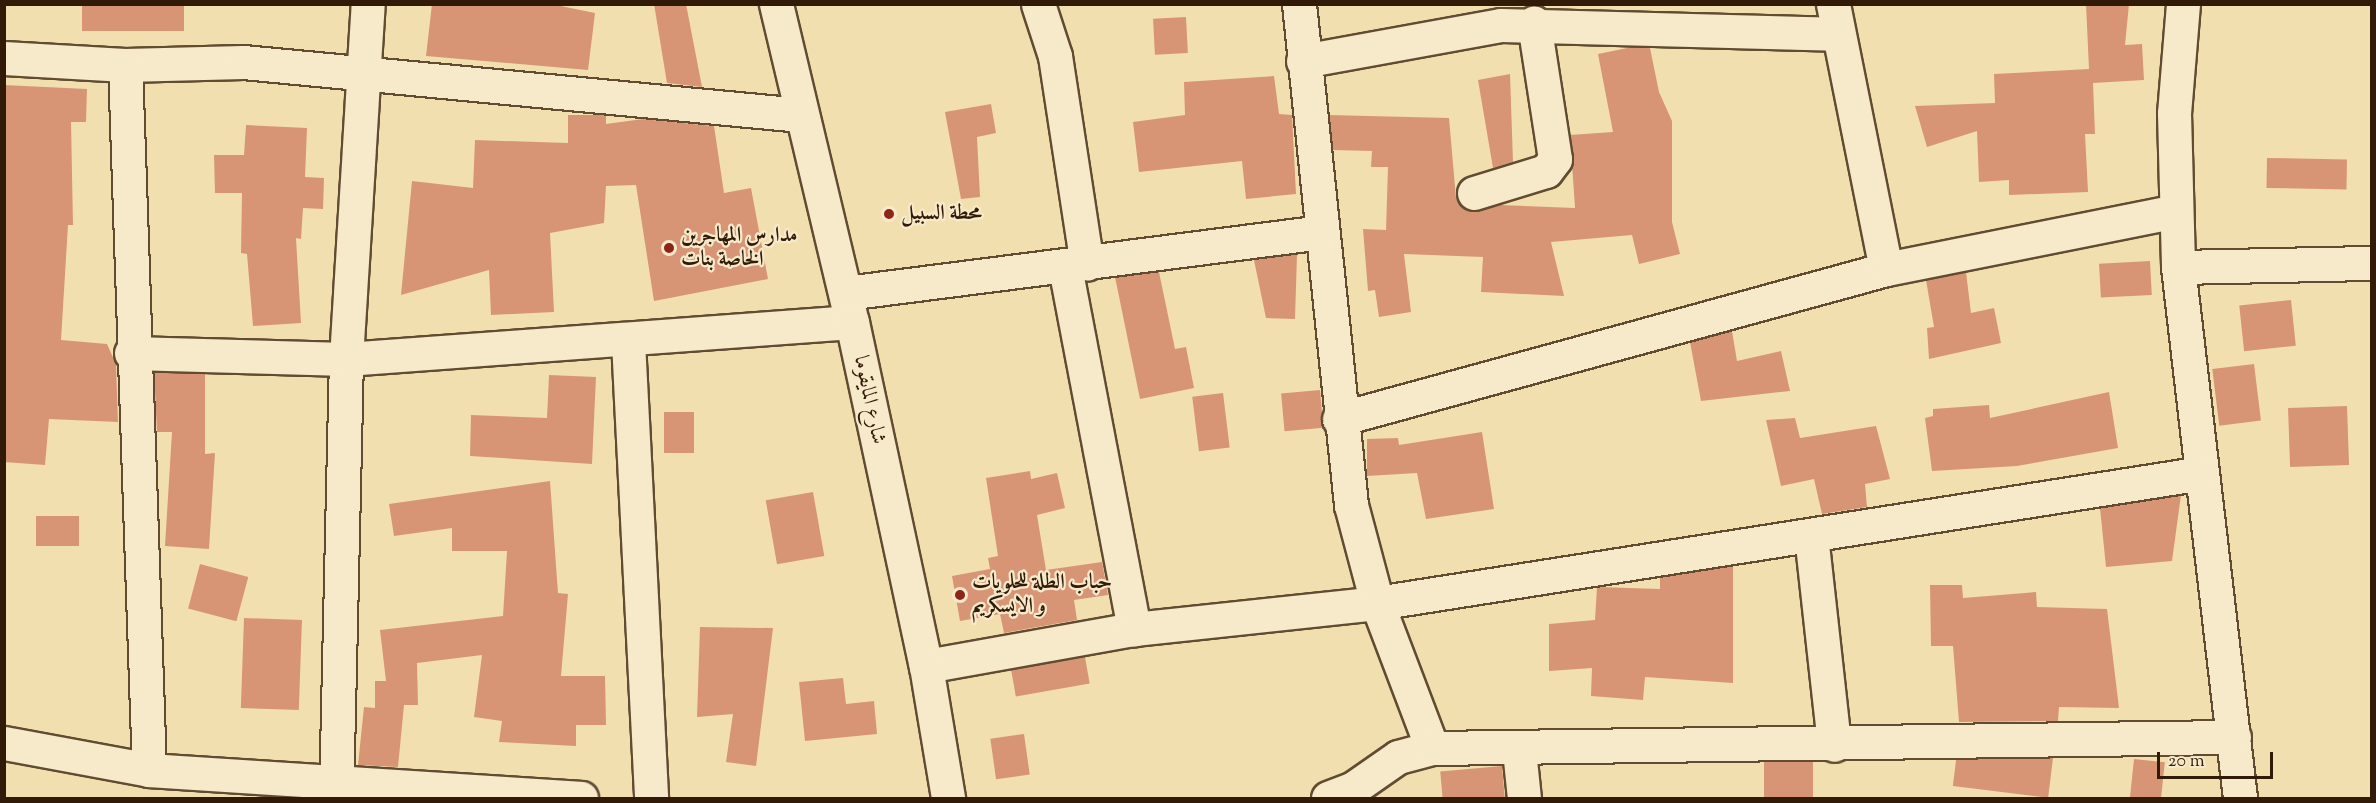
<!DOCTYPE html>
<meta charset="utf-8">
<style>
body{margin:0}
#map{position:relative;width:2376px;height:803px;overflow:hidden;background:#f2dfaf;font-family:"Sorts Mill Goudy",Amiri,serif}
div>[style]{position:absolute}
.building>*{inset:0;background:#d89576;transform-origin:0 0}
.roads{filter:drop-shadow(2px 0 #614c32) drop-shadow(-2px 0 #614c32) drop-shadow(0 2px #614c32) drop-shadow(0 -2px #614c32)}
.street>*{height:33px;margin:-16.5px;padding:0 16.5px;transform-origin:16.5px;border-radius:16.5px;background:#f7eacb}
.secondary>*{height:33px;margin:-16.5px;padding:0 16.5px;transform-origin:16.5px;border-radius:16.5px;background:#f7eacb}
.dots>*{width:16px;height:16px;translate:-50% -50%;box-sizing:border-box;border:3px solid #f7eacb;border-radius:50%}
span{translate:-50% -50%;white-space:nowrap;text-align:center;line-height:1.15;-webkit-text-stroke:4.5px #f7eacb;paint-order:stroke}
.poi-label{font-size:21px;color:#311b08;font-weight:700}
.left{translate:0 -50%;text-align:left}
.street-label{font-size:21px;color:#311b08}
.frame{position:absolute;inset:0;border:6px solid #311b08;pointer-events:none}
.scale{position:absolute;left:2157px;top:752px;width:116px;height:27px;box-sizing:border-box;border:3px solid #311b08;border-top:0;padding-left:8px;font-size:18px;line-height:21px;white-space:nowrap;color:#311b08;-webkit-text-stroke:4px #f7eacb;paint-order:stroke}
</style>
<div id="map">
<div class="building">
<i style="left:82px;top:4px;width:102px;height:27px"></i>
<i style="clip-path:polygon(432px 4px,551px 4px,595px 13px,588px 70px,426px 56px)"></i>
<i style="clip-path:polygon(654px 4px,686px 4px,702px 87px,667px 83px)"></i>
<i style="clip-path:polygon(2086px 4px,2129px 4px,2125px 45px,2142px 44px,2144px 80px,2093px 83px,2095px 134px,2085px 134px,2088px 192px,2009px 195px,2009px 180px,1979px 182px,1977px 131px,1927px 147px,1915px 106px,1995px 103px,1994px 74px,2089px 69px)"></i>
<i style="left:1186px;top:17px;width:36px;height:33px;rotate:87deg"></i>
<i style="clip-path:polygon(1632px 47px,1650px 48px,1659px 92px,1672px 121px,1672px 222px,1680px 254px,1639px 264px,1632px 235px,1551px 242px,1564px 296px,1481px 292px,1483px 257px,1404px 254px,1411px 312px,1379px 317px,1375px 290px,1368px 291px,1363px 229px,1386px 230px,1388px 167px,1371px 167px,1372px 151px,1333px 150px,1329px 115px,1449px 118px,1456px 198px,1469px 211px,1500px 205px,1575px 208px,1570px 135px,1613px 132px,1598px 54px)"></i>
<i style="clip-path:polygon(1510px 74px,1513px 162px,1493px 168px,1478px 80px)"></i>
<i style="clip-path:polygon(1274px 76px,1279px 114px,1292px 115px,1296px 194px,1246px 199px,1242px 161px,1139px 172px,1133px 122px,1185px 115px,1184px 82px)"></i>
<i style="clip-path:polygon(4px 85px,87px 89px,86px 122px,71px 122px,73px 225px,68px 225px,61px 340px,107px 344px,116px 364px,118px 422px,49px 419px,45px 465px,4px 462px)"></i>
<i style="clip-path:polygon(991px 104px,996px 133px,977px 137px,980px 197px,961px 199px,945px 112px)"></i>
<i style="clip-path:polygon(568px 115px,606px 115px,606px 124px,643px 119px,714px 126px,724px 193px,751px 188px,768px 279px,654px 301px,636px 185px,606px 186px,604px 223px,550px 233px,554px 312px,491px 315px,489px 270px,401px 295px,412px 181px,473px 188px,475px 140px,568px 143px)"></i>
<i style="clip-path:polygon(246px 125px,307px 128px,305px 177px,324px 178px,323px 209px,303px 208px,301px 239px,296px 238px,301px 323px,253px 326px,247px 254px,241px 253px,242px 193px,215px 193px,214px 155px,244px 155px)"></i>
<i style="left:2267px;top:158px;width:80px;height:30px;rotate:1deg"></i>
<i style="clip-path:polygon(1297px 254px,1295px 319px,1266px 318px,1254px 260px)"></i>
<i style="left:2150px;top:261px;width:34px;height:51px;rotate:87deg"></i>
<i style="clip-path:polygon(1159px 272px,1175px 349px,1186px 347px,1194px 388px,1140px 399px,1115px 277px)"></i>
<i style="clip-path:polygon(1966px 272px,1971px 313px,1994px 308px,2001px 343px,1929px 359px,1927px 328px,1934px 327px,1926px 280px)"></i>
<i style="left:2291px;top:300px;width:46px;height:52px;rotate:84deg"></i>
<i style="clip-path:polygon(1732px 331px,1737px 361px,1781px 351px,1790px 391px,1701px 401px,1690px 342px)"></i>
<i style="left:2254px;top:364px;width:57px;height:42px;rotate:83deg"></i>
<i style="clip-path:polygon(154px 372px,205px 374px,205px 454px,215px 453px,209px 549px,165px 546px,172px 432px,157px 432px)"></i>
<i style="clip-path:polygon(549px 375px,596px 377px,592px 464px,470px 456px,471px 415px,547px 418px)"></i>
<i style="left:1320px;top:390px;width:38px;height:39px;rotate:85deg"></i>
<i style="clip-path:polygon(2109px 392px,2118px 448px,2017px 466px,1932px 471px,1925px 418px,1933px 416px,1933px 409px,1989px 405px,1990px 418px)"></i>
<i style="left:1223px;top:393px;width:55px;height:31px;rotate:83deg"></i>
<i style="left:2347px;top:406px;width:59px;height:59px;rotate:88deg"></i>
<i style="left:664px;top:412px;width:30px;height:41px"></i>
<i style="clip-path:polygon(1795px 418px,1800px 438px,1876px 426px,1890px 479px,1865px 484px,1867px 507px,1822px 514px,1814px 479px,1781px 486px,1766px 420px)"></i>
<i style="clip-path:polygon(1482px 432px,1494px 509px,1426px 519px,1417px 473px,1367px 476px,1367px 439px,1398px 438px,1399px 445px)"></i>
<i style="clip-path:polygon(1030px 471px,1031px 479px,1057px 473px,1065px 508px,1037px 515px,1046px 570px,1102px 562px,1108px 595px,1074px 600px,1077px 620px,1004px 633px,1000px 614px,960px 621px,952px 576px,990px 569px,988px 558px,998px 556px,986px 478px)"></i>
<i style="clip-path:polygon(550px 481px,558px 593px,568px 594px,561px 676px,605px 676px,606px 725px,576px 725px,576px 746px,499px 742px,502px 721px,474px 717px,482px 655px,417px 663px,418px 705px,404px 705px,398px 767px,358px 765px,364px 707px,375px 708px,375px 681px,386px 681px,380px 630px,503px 616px,507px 551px,452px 551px,452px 528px,394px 536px,389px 504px)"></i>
<i style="left:813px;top:492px;width:65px;height:48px;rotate:80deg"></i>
<i style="clip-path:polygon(2181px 495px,2172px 561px,2106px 567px,2100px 508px)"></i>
<i style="left:79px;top:516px;width:30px;height:43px;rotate:90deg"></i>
<i style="left:200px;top:564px;width:50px;height:46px;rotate:15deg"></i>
<i style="clip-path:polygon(1733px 566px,1733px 683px,1645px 677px,1643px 700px,1591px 696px,1592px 668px,1549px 671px,1549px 624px,1595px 620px,1597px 587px,1660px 589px,1660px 577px)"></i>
<i style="clip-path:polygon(1930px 585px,1962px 585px,1963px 598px,2036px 592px,2037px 607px,2107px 609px,2119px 708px,2059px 707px,2058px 721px,1959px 722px,1953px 646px,1931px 646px)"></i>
<i style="left:244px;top:618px;width:58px;height:90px;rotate:2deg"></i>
<i style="clip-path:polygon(700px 627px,773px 628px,756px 766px,726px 762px,733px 714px,697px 717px)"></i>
<i style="left:1085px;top:657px;width:27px;height:75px;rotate:80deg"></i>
<i style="clip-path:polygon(843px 678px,846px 704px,874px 701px,877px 734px,805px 741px,799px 682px)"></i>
<i style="left:1024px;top:734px;width:41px;height:34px;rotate:82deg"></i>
<i style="left:2053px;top:758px;width:40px;height:96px;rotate:97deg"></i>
<i style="left:2134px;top:759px;width:31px;height:39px;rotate:6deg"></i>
<i style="left:1764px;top:762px;width:49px;height:36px"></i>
<i style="left:1502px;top:766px;width:32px;height:62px;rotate:85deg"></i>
</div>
<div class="roads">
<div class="street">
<i style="left:1038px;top:4px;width:55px;rotate:71.9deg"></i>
<i style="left:1055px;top:56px;width:210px;rotate:81.3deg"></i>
<i style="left:1299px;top:4px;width:504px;rotate:84.07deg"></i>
<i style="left:1351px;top:505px;width:101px;rotate:75.1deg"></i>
<i style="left:1377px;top:603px;width:155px;rotate:69.2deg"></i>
<i style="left:1833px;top:4px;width:270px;rotate:78.7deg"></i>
<i style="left:2183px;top:4px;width:109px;rotate:94.7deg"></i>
<i style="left:2174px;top:113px;width:154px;rotate:88.5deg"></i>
<i style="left:2178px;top:267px;width:535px;rotate:83.34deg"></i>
<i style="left:4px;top:58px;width:121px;rotate:3.3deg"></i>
<i style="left:125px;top:65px;width:118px;rotate:-1.5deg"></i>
<i style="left:243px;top:62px;width:561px;rotate:5.43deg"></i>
<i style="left:1303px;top:61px;width:201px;rotate:-10.3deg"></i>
<i style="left:1501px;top:25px;width:336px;rotate:1.5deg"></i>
<i style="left:125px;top:65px;width:705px;rotate:88.05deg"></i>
<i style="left:1474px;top:193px;width:75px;rotate:-17deg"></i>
<i style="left:1546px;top:171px;width:15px;rotate:-53deg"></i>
<i style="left:1555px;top:159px;width:138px;rotate:-98.8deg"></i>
<i style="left:1065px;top:267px;width:369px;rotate:79.2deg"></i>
<i style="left:2178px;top:267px;width:194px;rotate:-1.2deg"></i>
<i style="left:846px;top:293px;width:480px;rotate:-7.3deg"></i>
<i style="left:628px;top:341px;width:458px;rotate:87.1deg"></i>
<i style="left:131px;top:353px;width:215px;rotate:1.6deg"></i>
<i style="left:346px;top:359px;width:507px;rotate:-4.18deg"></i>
<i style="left:1339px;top:419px;width:567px;rotate:-15.33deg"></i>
<i style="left:1886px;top:269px;width:295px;rotate:-11.3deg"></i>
<i style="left:1811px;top:535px;width:211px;rotate:83.7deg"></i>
<i style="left:926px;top:666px;width:211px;rotate:-10.1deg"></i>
<i style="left:1134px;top:629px;width:244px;rotate:-6.1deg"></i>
<i style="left:1377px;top:603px;width:835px;rotate:-8.95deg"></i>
<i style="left:4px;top:743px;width:147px;rotate:10.5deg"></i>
<i style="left:149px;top:770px;width:433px;rotate:3.7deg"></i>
<i style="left:1519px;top:750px;width:48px;rotate:84.1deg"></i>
<i style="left:336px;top:798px;width:439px;rotate:-88.7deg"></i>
<i style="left:346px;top:359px;width:356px;rotate:-86.5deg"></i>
<i style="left:1328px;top:798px;width:26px;rotate:-21deg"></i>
<i style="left:1352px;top:789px;width:56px;rotate:-34.8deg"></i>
<i style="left:1398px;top:757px;width:35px;rotate:-15deg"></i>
<i style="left:1432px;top:748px;width:802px;rotate:-0.79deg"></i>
</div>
<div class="secondary">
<i style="left:776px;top:4px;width:327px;rotate:76.6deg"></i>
<i style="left:852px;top:322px;width:352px;rotate:77.9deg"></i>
<i style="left:926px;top:666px;width:134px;rotate:80.5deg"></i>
</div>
</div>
<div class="dots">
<i style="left:889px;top:214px;background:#8f2418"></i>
<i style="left:669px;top:248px;background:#8f2418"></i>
<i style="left:960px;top:595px;background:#8f2418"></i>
</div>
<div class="poi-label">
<span class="left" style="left:901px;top:214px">محطة السبيل</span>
<span class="left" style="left:681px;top:248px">مدارس المهاجرين<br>الخاصة بنات</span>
<span class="left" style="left:972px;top:595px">حباب الطلة للحلويات<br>و الايسكريم</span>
</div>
<div class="street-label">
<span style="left:869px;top:400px;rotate:78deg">شارع المايقوما</span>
</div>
<div class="frame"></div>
<div class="scale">20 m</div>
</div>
